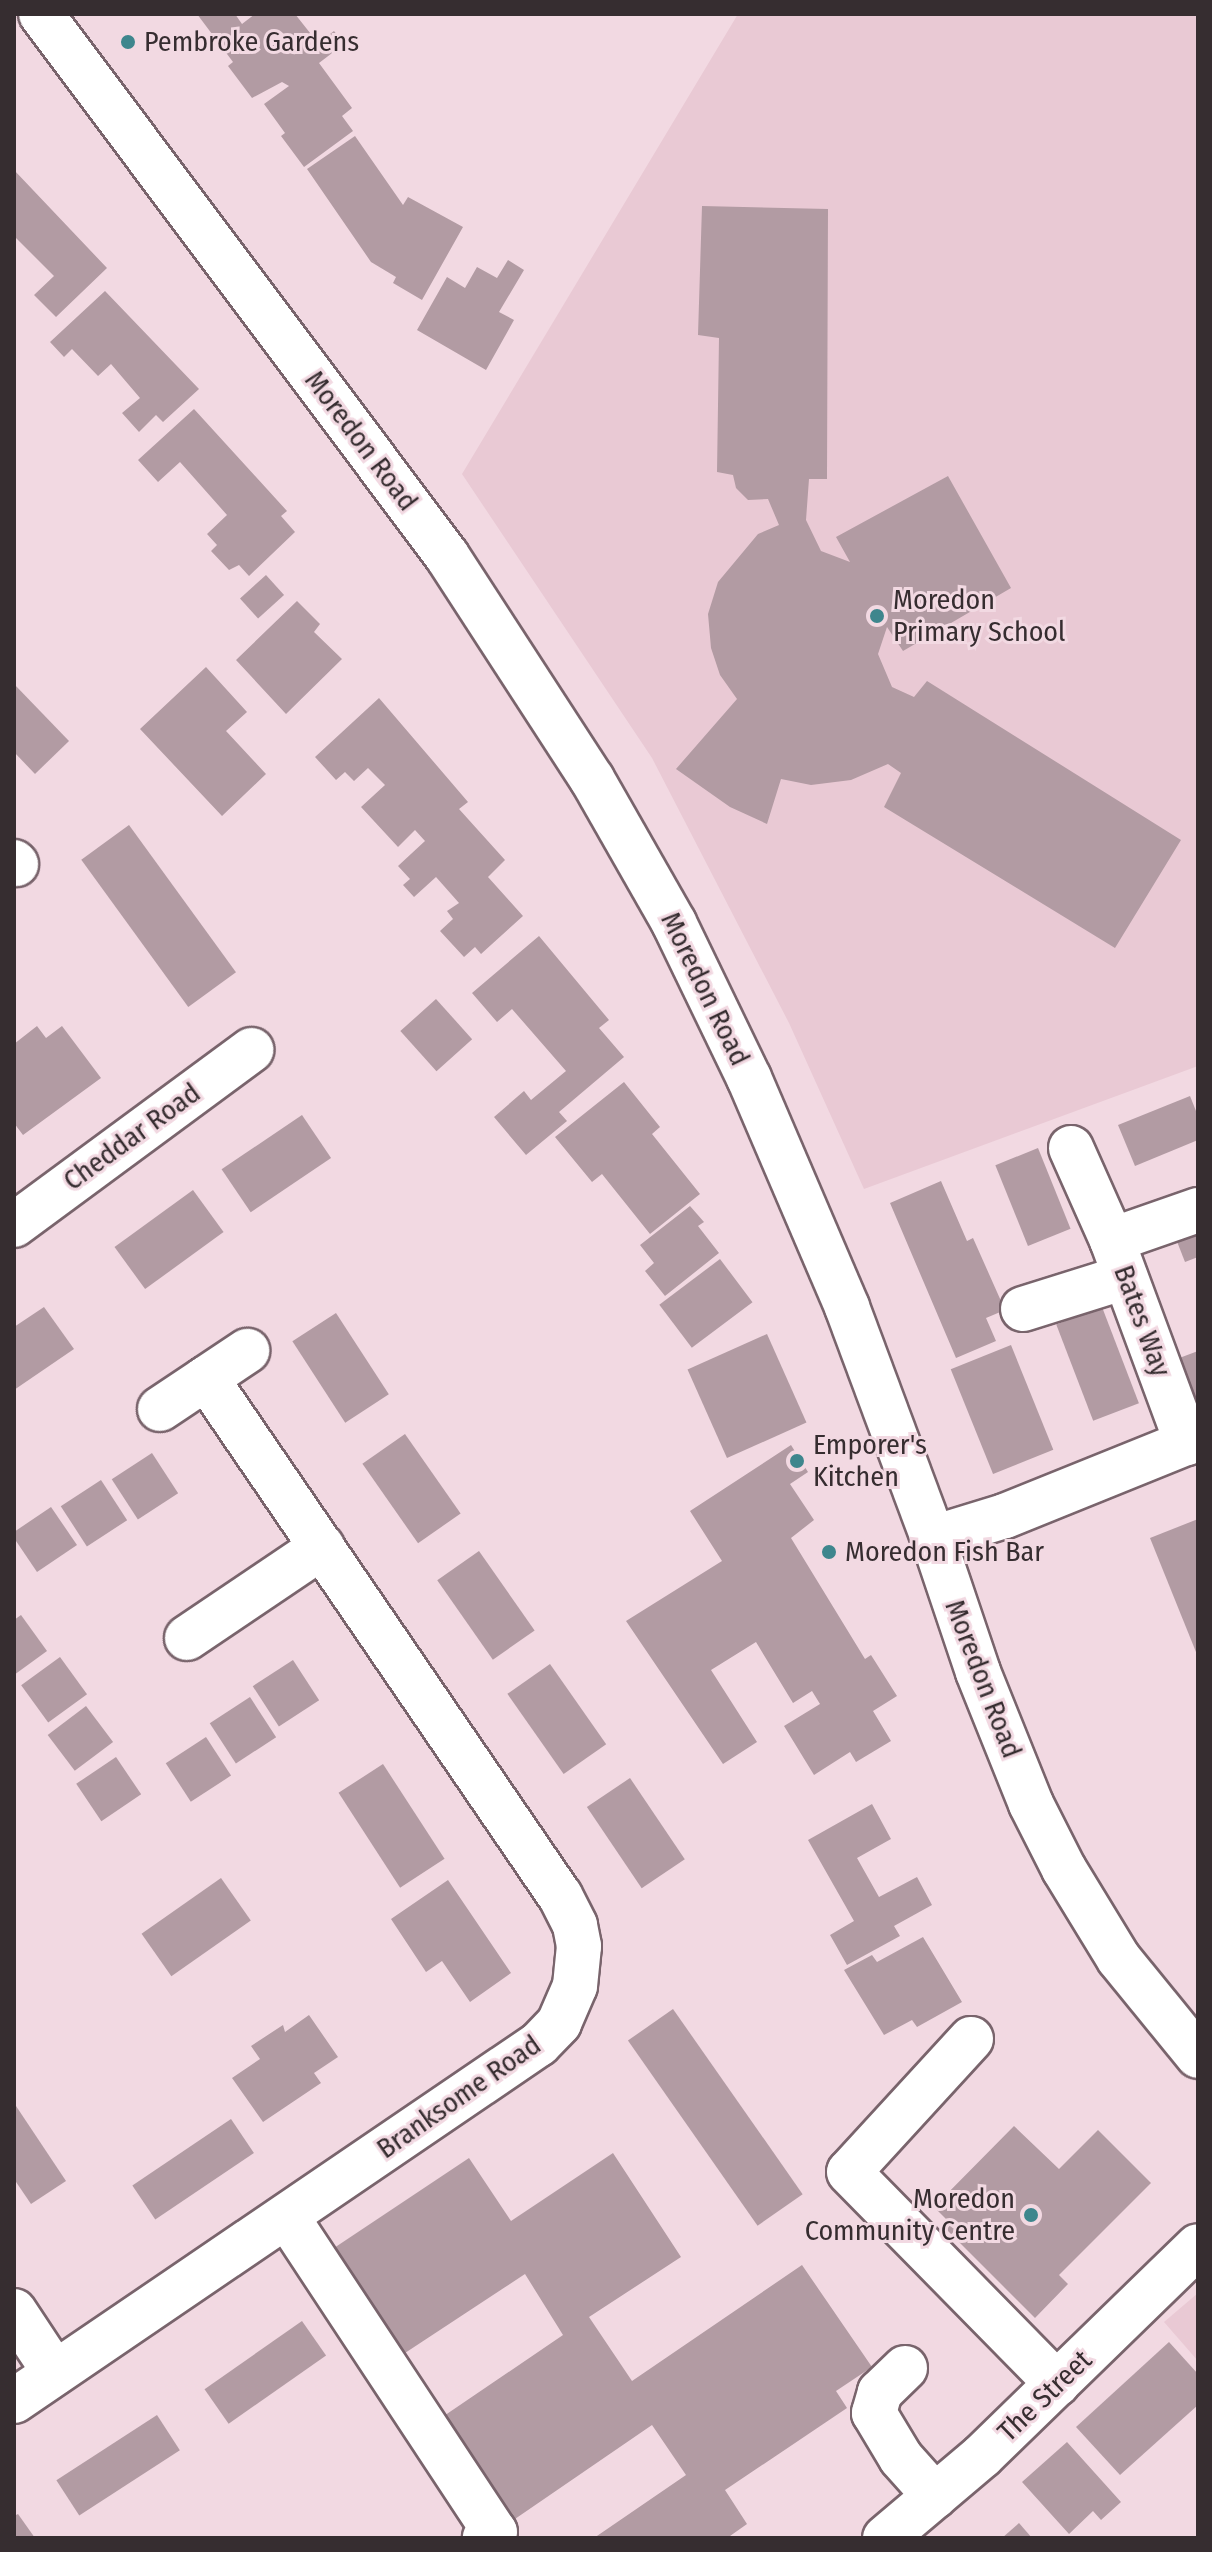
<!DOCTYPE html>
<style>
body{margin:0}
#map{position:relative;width:1212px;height:2552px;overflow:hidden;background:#f2d9e2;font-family:"Fira Sans Condensed",sans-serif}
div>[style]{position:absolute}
.built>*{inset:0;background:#e9c9d4}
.building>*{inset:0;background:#b29ba3;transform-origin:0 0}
.roads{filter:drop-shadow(2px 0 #79646c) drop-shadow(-2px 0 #79646c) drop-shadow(0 2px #79646c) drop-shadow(0 -2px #79646c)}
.minor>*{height:44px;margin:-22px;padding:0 22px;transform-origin:22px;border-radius:22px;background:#fff}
.dots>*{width:22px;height:22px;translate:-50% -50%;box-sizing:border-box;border:4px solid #f2d9e2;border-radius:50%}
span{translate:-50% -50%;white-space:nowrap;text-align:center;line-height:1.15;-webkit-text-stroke:6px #f2d9e2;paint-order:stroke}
.poi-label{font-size:28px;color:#362d30}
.left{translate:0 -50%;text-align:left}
.right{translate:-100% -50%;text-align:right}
.street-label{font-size:28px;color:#362d30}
.frame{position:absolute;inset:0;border:16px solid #362d30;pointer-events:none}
</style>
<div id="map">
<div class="built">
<i style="clip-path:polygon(738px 14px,1198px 14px,1198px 1066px,864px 1189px,789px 1023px,652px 758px,462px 474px)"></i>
<i style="clip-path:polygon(1198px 2293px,1198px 2361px,1164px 2322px)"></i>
</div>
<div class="building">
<i style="clip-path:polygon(197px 14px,235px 14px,242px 24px,255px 14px,295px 14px,318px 43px,334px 31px,344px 44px,319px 63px,352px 108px,342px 116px,353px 131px,304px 167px,281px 136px,285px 133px,264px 104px,289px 86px,282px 82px,252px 98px,228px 66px,233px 62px)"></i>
<i style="clip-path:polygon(355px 136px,403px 205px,408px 197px,463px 227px,422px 300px,393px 283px,396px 277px,371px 262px,307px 169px)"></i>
<i style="clip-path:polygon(14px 170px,107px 268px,56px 317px,34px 295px,54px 276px,14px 236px)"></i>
<i style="clip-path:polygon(702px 206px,828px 209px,827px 479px,809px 479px,806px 520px,821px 551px,850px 562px,836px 537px,948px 476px,1011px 588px,903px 651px,887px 627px,878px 654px,892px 687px,914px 697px,927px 681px,1181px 840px,1115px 948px,884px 807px,901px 773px,888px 764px,851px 780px,811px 785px,781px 779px,767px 824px,730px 807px,676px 769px,737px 699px,720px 675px,711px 648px,708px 614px,718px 582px,758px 534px,779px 525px,768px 499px,748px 500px,736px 488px,733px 475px,717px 472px,719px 338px,698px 335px)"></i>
<i style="clip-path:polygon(508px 260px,524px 270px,499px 312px,514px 320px,486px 370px,417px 330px,447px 277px,465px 288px,477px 267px,497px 278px)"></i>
<i style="clip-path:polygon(105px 291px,199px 389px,163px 422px,156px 415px,139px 432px,122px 413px,140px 398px,111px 364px,98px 376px,72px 349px,64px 357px,50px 342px)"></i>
<i style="clip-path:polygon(194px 409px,287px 511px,281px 516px,295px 532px,249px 576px,239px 565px,229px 570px,211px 551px,217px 545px,207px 534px,227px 515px,180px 462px,158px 482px,138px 460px)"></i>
<i style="left:266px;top:575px;width:27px;height:35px;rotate:48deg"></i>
<i style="clip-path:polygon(297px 601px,320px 624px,314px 632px,342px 659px,286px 714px,236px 660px)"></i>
<i style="clip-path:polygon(206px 667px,247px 712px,226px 731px,266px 774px,222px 816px,140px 729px)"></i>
<i style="clip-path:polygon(14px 684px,69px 741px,35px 774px,14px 752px)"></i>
<i style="clip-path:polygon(379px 698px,468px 802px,459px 809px,505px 860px,488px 877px,523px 916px,481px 954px,475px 947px,464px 957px,440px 931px,453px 919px,447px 911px,459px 903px,436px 877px,414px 897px,403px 885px,410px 879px,398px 866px,425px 841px,415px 830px,398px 847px,361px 807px,385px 785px,368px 768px,354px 781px,345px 772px,336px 780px,315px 757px)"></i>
<i style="left:129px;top:825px;width:182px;height:59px;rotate:54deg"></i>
<i style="clip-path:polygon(539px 936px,609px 1020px,599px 1028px,624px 1057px,559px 1112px,567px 1121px,526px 1155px,494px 1117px,524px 1091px,531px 1100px,566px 1071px,512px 1009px,497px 1022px,472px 993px)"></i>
<i style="left:436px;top:999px;width:54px;height:48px;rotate:48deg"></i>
<i style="clip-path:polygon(37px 1026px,46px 1038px,62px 1026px,101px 1078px,23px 1135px,14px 1123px,14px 1044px)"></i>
<i style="clip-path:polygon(624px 1082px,660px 1127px,652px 1134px,700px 1194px,650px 1234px,602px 1174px,592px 1182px,555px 1137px)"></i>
<i style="clip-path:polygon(1190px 1096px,1198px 1116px,1198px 1140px,1135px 1166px,1118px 1125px)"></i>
<i style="left:302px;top:1115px;width:52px;height:97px;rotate:56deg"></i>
<i style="left:1038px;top:1148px;width:87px;height:46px;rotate:68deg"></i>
<i style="clip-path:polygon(941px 1181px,967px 1241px,973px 1238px,1005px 1310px,986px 1318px,996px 1341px,956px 1358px,890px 1203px)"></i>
<i style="left:193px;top:1190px;width:52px;height:97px;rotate:54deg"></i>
<i style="clip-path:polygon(690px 1206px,704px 1222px,698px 1226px,719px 1253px,665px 1296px,645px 1271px,654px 1263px,640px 1245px)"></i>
<i style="clip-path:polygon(1198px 1231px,1198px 1257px,1185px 1262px,1176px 1239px)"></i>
<i style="left:720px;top:1259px;width:54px;height:76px;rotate:53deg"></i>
<i style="clip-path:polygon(44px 1307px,74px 1349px,14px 1390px,14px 1327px)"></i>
<i style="left:1102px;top:1307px;width:103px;height:49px;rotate:69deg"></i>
<i style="left:336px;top:1313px;width:97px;height:52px;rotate:57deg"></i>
<i style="left:767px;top:1334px;width:97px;height:87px;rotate:66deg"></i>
<i style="left:1011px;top:1345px;width:113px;height:65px;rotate:68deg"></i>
<i style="clip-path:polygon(1198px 1351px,1198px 1405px,1193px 1407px,1174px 1360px)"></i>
<i style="left:405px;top:1434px;width:97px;height:52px;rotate:55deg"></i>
<i style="clip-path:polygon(791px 1445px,808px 1472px,790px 1484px,814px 1520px,791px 1538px,865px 1659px,871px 1655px,897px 1696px,873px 1711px,891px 1741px,856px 1762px,850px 1752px,814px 1775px,784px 1726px,820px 1704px,812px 1691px,793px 1703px,756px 1642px,711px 1670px,757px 1742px,723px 1764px,626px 1621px,722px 1561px,690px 1511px)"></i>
<i style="left:152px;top:1453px;width:48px;height:48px;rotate:57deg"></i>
<i style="left:101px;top:1480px;width:48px;height:48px;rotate:57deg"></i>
<i style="clip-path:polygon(51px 1507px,77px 1545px,37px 1572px,14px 1538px,14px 1532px)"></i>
<i style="clip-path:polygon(1198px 1519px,1198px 1657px,1150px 1538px)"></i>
<i style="left:479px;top:1551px;width:97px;height:51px;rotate:55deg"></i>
<i style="clip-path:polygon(21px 1615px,47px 1651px,14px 1675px,14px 1620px)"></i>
<i style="left:60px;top:1657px;width:46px;height:48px;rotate:54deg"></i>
<i style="left:293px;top:1660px;width:48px;height:48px;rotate:57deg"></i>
<i style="left:550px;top:1664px;width:98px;height:52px;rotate:55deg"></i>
<i style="left:250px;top:1697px;width:48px;height:48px;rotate:57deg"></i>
<i style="left:86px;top:1706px;width:45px;height:48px;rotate:53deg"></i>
<i style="left:206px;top:1737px;width:46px;height:48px;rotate:57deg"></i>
<i style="left:116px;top:1757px;width:45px;height:48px;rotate:56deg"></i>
<i style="left:383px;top:1764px;width:113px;height:53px;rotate:57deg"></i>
<i style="left:630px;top:1778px;width:98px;height:52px;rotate:56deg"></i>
<i style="clip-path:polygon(872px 1804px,891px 1839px,857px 1858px,879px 1897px,917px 1877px,932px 1905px,894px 1926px,900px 1936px,847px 1965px,830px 1935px,854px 1921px,808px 1840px)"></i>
<i style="left:221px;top:1878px;width:52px;height:97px;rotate:55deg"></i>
<i style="clip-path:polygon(448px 1880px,511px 1973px,470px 2002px,442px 1961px,426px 1972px,391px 1919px)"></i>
<i style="clip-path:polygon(923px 1937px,962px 2002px,917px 2027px,912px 2020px,884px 2035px,844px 1970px,872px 1955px,877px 1962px)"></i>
<i style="left:673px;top:2009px;width:226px;height:55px;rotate:55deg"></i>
<i style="clip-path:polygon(309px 2015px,338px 2057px,314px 2073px,321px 2083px,263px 2122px,232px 2078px,260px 2059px,251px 2046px,283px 2025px,285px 2032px)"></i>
<i style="clip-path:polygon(14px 2103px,66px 2181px,31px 2204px,14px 2179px)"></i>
<i style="left:231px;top:2119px;width:41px;height:119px;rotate:56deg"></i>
<i style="clip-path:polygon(1014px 2126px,1059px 2169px,1098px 2130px,1151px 2183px,1059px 2275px,1068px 2284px,1035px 2318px,946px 2229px,951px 2224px,934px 2207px)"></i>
<i style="clip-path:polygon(613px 2153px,681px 2257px,589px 2317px,632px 2381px,802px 2265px,872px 2367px,836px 2391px,847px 2408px,725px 2490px,747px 2524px,730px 2536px,731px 2538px,594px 2538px,686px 2475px,652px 2425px,506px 2525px,435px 2422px,563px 2335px,525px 2274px,405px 2353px,334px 2248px,469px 2158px,511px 2221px)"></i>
<i style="left:302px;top:2321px;width:42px;height:119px;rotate:55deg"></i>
<i style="clip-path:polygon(1169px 2342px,1198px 2374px,1198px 2405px,1120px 2475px,1076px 2427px)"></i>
<i style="left:157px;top:2415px;width:42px;height:120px;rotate:57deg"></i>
<i style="clip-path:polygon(1067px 2442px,1121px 2502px,1101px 2520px,1093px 2511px,1069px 2534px,1022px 2482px)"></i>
<i style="clip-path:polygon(18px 2514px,35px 2538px,14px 2538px,14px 2516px)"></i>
<i style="clip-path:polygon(1019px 2523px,1032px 2538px,1002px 2538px)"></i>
</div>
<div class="roads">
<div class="minor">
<i style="left:41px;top:14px;width:677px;rotate:53.16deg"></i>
<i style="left:447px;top:556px;width:266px;rotate:57deg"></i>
<i style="left:592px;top:779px;width:166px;rotate:60.3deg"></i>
<i style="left:674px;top:923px;width:172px;rotate:64.2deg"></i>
<i style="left:749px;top:1078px;width:249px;rotate:66.8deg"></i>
<i style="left:847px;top:1307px;width:246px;rotate:69.6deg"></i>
<i style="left:933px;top:1538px;width:141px;rotate:71.4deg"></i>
<i style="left:978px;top:1672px;width:142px;rotate:68.1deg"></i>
<i style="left:1031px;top:1804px;width:73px;rotate:63.1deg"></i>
<i style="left:1064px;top:1869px;width:105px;rotate:58.6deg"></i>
<i style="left:1119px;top:1959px;width:125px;rotate:50.8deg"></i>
<i style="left:14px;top:862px;width:3px;rotate:45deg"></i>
<i style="left:1071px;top:1148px;width:101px;rotate:66deg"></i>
<i style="left:14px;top:1225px;width:295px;rotate:-36.4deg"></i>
<i style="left:1023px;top:1309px;width:107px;rotate:-17.4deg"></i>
<i style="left:160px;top:1409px;width:105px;rotate:-33.7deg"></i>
<i style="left:1187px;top:1443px;width:216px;rotate:-110.3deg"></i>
<i style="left:1112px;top:1240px;width:91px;rotate:-19.2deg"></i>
<i style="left:933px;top:1538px;width:75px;rotate:-17deg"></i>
<i style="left:1005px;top:1516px;width:208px;rotate:-22deg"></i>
<i style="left:187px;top:1638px;width:163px;rotate:-34deg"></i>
<i style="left:971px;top:2039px;width:180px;rotate:132.5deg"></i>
<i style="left:849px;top:2172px;width:297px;rotate:45.5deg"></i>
<i style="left:287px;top:2217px;width:377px;rotate:56.6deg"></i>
<i style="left:495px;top:2532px;width:12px;rotate:149deg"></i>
<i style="left:14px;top:2311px;width:74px;rotate:56.5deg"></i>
<i style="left:905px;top:2368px;width:35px;rotate:136deg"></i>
<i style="left:880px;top:2392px;width:22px;rotate:106deg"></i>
<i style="left:874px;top:2413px;width:52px;rotate:59deg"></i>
<i style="left:901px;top:2458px;width:51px;rotate:48.2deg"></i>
<i style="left:14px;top:2401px;width:635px;rotate:-34.22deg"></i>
<i style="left:539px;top:2044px;width:29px;rotate:-46deg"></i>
<i style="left:559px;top:2023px;width:40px;rotate:-66.6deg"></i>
<i style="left:575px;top:1986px;width:40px;rotate:-84.3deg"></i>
<i style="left:579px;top:1946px;width:21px;rotate:-101deg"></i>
<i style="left:575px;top:1925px;width:33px;rotate:-117deg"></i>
<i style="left:560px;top:1896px;width:627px;rotate:-124.35deg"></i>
<i style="left:885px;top:2538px;width:127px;rotate:-40.2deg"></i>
<i style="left:982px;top:2456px;width:301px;rotate:-44.2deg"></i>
</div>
</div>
<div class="dots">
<i style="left:128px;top:42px;background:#3e868d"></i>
<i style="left:877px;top:616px;background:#3e868d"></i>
<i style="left:797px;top:1461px;background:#3e868d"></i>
<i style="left:829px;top:1552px;background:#3e868d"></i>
<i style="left:1031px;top:2215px;background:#3e868d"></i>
</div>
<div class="poi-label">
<span class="left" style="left:144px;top:42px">Pembroke Gardens</span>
<span class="left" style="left:893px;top:616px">Moredon<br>Primary School</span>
<span class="left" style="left:813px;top:1461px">Emporer's<br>Kitchen</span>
<span class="left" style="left:845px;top:1552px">Moredon Fish Bar</span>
<span class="right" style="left:1015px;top:2215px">Moredon<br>Community Centre</span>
</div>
<div class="street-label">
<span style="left:361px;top:441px;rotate:53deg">Moredon Road</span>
<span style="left:705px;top:989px;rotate:64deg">Moredon Road</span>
<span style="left:132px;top:1137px;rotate:-36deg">Cheddar Road</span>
<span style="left:1142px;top:1321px;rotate:70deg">Bates Way</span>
<span style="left:983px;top:1679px;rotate:69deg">Moredon Road</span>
<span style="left:459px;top:2097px;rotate:-35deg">Branksome Road</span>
<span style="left:1045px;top:2396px;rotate:-44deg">The Street</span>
</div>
<div class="frame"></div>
</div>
